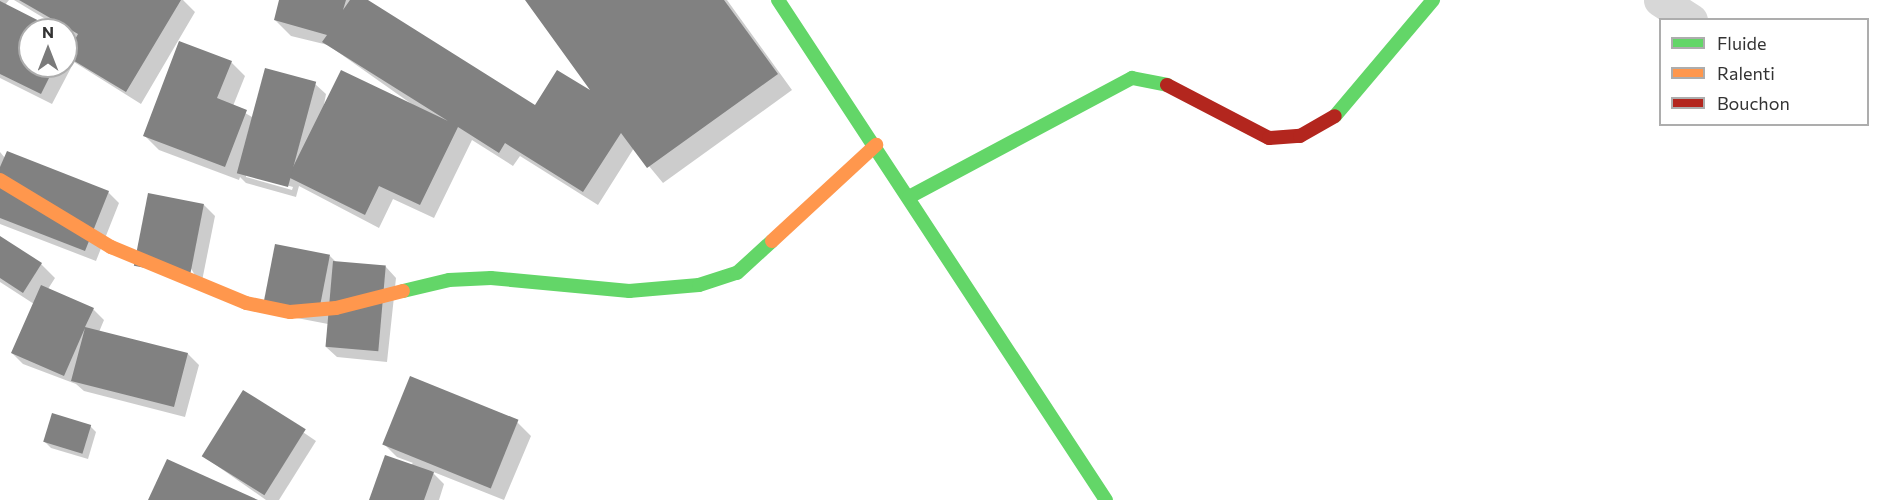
<!DOCTYPE html>
<style>
body{margin:0}
#map{position:relative;width:1887px;height:500px;overflow:hidden;background:#fff;font-family:Commissioner,sans-serif}
div>[style]{position:absolute}
.shadow>*{inset:0;background:#0003}
.building>*{inset:0;background:#818181;transform-origin:0 0}
.street>*{height:33px;margin:-16.5px;padding:0 16.5px;transform-origin:16.5px;border-radius:16.5px;background:#d7d7d7}
.fast>*{height:14px;margin:-7px;padding:0 7px;transform-origin:7px;border-radius:7px;background:#63d668}
.slow>*{height:14px;margin:-7px;padding:0 7px;transform-origin:7px;border-radius:7px;background:#ff974d}
.jam>*{height:14px;margin:-7px;padding:0 7px;transform-origin:7px;border-radius:7px;background:#b3261e}
span{translate:-50% -50%;white-space:nowrap;text-align:center;line-height:1.15;-webkit-text-stroke:6px #fff;paint-order:stroke}
.legend{position:absolute;left:1659px;top:18px;width:210px;height:108px;box-sizing:border-box;background:#fff;border:2px solid #adadad;margin:0;padding:8px 10px;list-style:none;font-size:18px;color:#333}
.legend li{display:flex;align-items:center;gap:12px;height:30px}
.legend b{width:30px;border:2px solid #adadad}
.north{position:absolute;left:18px;top:18px;width:60px;height:60px;box-sizing:border-box;background:#fff;border:2px solid #adadad;border-radius:50%;rotate:0deg;font-size:16px;font-weight:700;line-height:24px;text-align:center;color:#333}
.north::after{content:'';display:block;margin:auto;width:21px;height:27px;background:#7a7a7a;clip-path:polygon(50% 0,100% 100%,50% 72%,0 100%)}
</style>
<div id="map">
<div class="shadow">
<i style="clip-path:polygon(0 0,9px 0,5px 5px,53px 30px,30px 30px,30px 66px,66px 66px,66px 36px,74px 43px,77px 38px,14px 0,183px 0,195px 12px,141px 104px,74px 62px,52px 104px,0 78px)"></i>
<i style="clip-path:polygon(evenodd,281px 0,366px 0,535px 107px,596px 95px,527px 0,727px 0,792px 90px,663px 183px,634px 148px,598px 205px,520px 156px,513px 166px,472px 140px,434px 218px,393px 199px,379px 228px,299px 186px,296px 197px,246px 183px,240px 177px,239px 180px,159px 150px,145px 136px,231px 62px,245px 76px,233px 106px,252px 117px,315px 84px,326px 94px,323px 110px,413px 105px,328px 45px,291px 36px,275px 20px,281px 0,246px 174px,293px 187px,292px 190px,246px 177px,246px 174px)"></i>
<i style="clip-path:polygon(0 152px,5px 158px,108px 192px,119px 203px,96px 261px,0 224px)"></i>
<i style="clip-path:polygon(149px 194px,204px 205px,215px 216px,201px 286px)"></i>
<i style="clip-path:polygon(0 238px,41px 264px,55px 278px,48px 289px,93px 309px,104px 320px,99px 332px,188px 354px,199px 365px,185px 417px,84px 391px,76px 384px,23px 364px,12px 353px,34px 304px,0 282px)"></i>
<i style="clip-path:polygon(330px 256px,336px 262px,386px 267px,396px 278px,387px 362px,337px 357px,326px 347px,328px 324px,276px 314px)"></i>
<i style="clip-path:polygon(244px 392px,316px 441px,279px 500px,266px 500px,203px 456px)"></i>
<i style="clip-path:polygon(517px 422px,531px 436px,504px 500px,431px 471px,444px 484px,439px 500px,370px 500px,413px 463px,397px 457px,383px 443px)"></i>
<i style="clip-path:polygon(90px 426px,96px 432px,88px 459px,51px 448px,45px 442px)"></i>
</div>
<div class="building">
<i style="clip-path:polygon(19px 0,181px 0,126px 92px,66px 56px,78px 34px)"></i>
<i style="clip-path:polygon(279px 0,346px 0,343px 10px,350px 0,368px 0,535px 105px,557px 70px,590px 90px,525px 0,724px 0,778px 74px,647px 168px,621px 133px,583px 192px,505px 143px,499px 153px,458px 127px,420px 205px,379px 186px,365px 215px,288px 177px,341px 70px,448px 121px,322px 42px,327px 35px,274px 20px)"></i>
<i style="clip-path:polygon(0 1px,57px 30px,30px 30px,30px 66px,55px 66px,41px 94px,0 74px)"></i>
<i style="clip-path:polygon(179px 41px,232px 61px,217px 98px,247px 110px,225px 167px,143px 136px)"></i>
<i style="left:265px;top:68px;width:53px;height:109px;rotate:15deg"></i>
<i style="clip-path:polygon(7px 151px,109px 191px,85px 251px,0 218px,0 167px)"></i>
<i style="left:148px;top:193px;width:57px;height:74px;rotate:11deg"></i>
<i style="clip-path:polygon(0 236px,42px 263px,23px 293px,0 278px)"></i>
<i style="left:275px;top:244px;width:56px;height:61px;rotate:11deg"></i>
<i style="left:333px;top:261px;width:53px;height:86px;rotate:5deg"></i>
<i style="clip-path:polygon(41px 285px,94px 308px,85px 327px,188px 353px,174px 407px,71px 381px,85px 328px,64px 376px,11px 353px)"></i>
<i style="left:410px;top:376px;width:117px;height:74px;rotate:22deg"></i>
<i style="left:243px;top:390px;width:74px;height:78px;rotate:32deg"></i>
<i style="left:52px;top:413px;width:41px;height:30px;rotate:17deg"></i>
<i style="clip-path:polygon(385px 455px,434px 472px,424px 500px,369px 500px)"></i>
<i style="clip-path:polygon(167px 459px,258px 500px,148px 500px)"></i>
</div>
<div class="street">
<i style="left:1660px;top:0;width:37px;rotate:33deg"></i>
</div>
<div class="fast">
<i style="left:778px;top:0;width:598px;rotate:56.74deg"></i>
<i style="left:1335px;top:116px;width:152px;rotate:-49.8deg"></i>
<i style="left:909px;top:197px;width:253px;rotate:-28.1deg"></i>
<i style="left:1132px;top:78px;width:36px;rotate:11deg"></i>
<i style="left:403px;top:291px;width:47px;rotate:-13.4deg"></i>
<i style="left:449px;top:280px;width:42px;rotate:-2.7deg"></i>
<i style="left:491px;top:278px;width:139px;rotate:5.4deg"></i>
<i style="left:629px;top:291px;width:70px;rotate:-4.9deg"></i>
<i style="left:699px;top:285px;width:40px;rotate:-18deg"></i>
<i style="left:737px;top:273px;width:47px;rotate:-42.4deg"></i>
</div>
<div class="slow">
<i style="left:0;top:180px;width:130px;rotate:31.1deg"></i>
<i style="left:111px;top:247px;width:146px;rotate:22.5deg"></i>
<i style="left:246px;top:303px;width:45px;rotate:11.6deg"></i>
<i style="left:290px;top:312px;width:46px;rotate:-5deg"></i>
<i style="left:336px;top:308px;width:69px;rotate:-14.2deg"></i>
<i style="left:772px;top:241px;width:142px;rotate:-42.7deg"></i>
</div>
<div class="jam">
<i style="left:1167px;top:85px;width:115px;rotate:27.5deg"></i>
<i style="left:1269px;top:138px;width:31px;rotate:-4deg"></i>
<i style="left:1300px;top:136px;width:40px;rotate:-29.7deg"></i>
</div>
<ul class="legend">
<li><b style="height:8px;background:#63d668"></b>Fluide</li>
<li><b style="height:8px;background:#ff974d"></b>Ralenti</li>
<li><b style="height:8px;background:#b3261e"></b>Bouchon</li>
</ul>
<div class="north">N</div>
</div>
